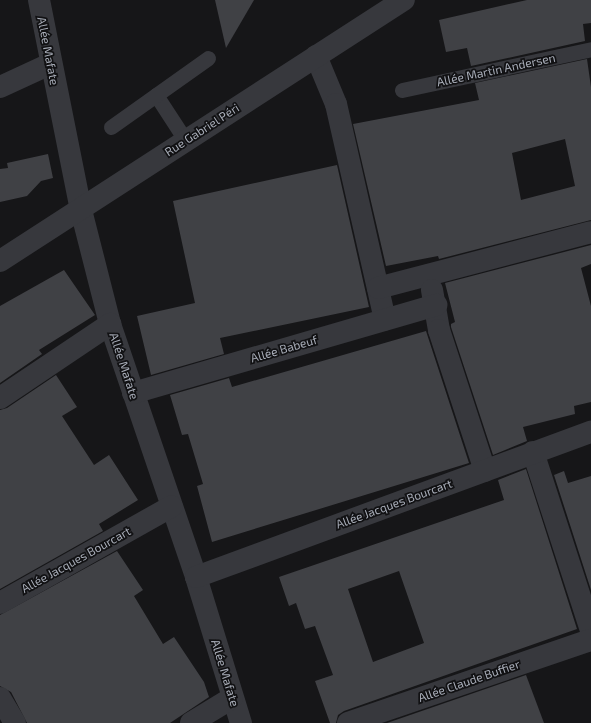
<!DOCTYPE html>
<meta charset="utf-8">
<style>
body{margin:0}
#map{position:relative;width:591px;height:723px;overflow:hidden;background:#161618;font-family:"Exo 2",sans-serif}
div>[style]{position:absolute}
.building>*{inset:0;background:#404145}
.lane>*{height:15px;margin:-7.5px;padding:0 7.5px;transform-origin:7.5px;border-radius:7.5px;background:#37383d}
.street>*{height:22px;margin:-11px;padding:0 11px;transform-origin:11px;border-radius:11px;background:#37383d}
span{translate:-50% -50%;white-space:nowrap;text-align:center;line-height:1.15;-webkit-text-stroke:3.5px #111113;paint-order:stroke}
.street-label{font-size:12px;color:#a8adb8}
</style>
<div id="map">
<div class="building">
<i style="clip-path:polygon(215px 0,254px 0,226px 48px)"></i>
<i style="clip-path:polygon(527px 0,591px 0,591px 23px,583px 24px,585px 41px,471px 66px,467px 48px,446px 52px,439px 20px)"></i>
<i style="clip-path:polygon(evenodd,587px 59px,591px 87px,591px 220px,439px 259px,438px 256px,386px 266px,353px 124px,479px 100px,475px 83px,587px 59px,565px 139px,575px 186px,521px 200px,512px 153px,565px 139px)"></i>
<i style="clip-path:polygon(48px 154px,53px 178px,41px 181px,27px 196px,0 202px,0 169px,8px 168px,7px 163px)"></i>
<i style="clip-path:polygon(337px 165px,369px 307px,220px 338px,224px 354px,151px 375px,137px 316px,195px 303px,173px 201px)"></i>
<i style="clip-path:polygon(591px 245px,591px 264px,581px 268px,591px 306px,591px 402px,574px 406px,575px 414px,523px 427px,527px 441px,493px 455px,451px 327px,451px 324px,455px 322px,445px 283px)"></i>
<i style="clip-path:polygon(64px 270px,95px 315px,39px 350px,42px 354px,0 383px,0 306px)"></i>
<i style="clip-path:polygon(426px 331px,469px 463px,212px 542px,197px 486px,203px 484px,188px 434px,182px 435px,170px 395px,229px 378px,232px 387px)"></i>
<i style="clip-path:polygon(56px 375px,77px 407px,62px 416px,94px 465px,109px 455px,138px 500px,99px 524px,103px 531px,0 589px,0 410px,7px 408px)"></i>
<i style="clip-path:polygon(evenodd,526px 469px,577px 629px,344px 711px,338px 715px,336px 723px,330px 723px,315px 681px,333px 675px,315px 626px,305px 629px,296px 603px,289px 606px,279px 577px,504px 500px,498px 480px,526px 469px,399px 571px,424px 643px,373px 662px,348px 589px,399px 571px)"></i>
<i style="clip-path:polygon(564px 471px,568px 483px,591px 476px,591px 590px,554px 475px)"></i>
<i style="clip-path:polygon(117px 551px,143px 590px,134px 596px,163px 644px,174px 637px,204px 682px,209px 697px,170px 723px,27px 723px,11px 692px,0 686px,0 615px)"></i>
<i style="clip-path:polygon(526px 675px,544px 723px,387px 723px)"></i>
</div>
<div class="lane">
<i style="left:402px;top:90px;width:193px;rotate:-12.2deg"></i>
<i style="left:156px;top:95px;width:55px;rotate:56.9deg"></i>
<i style="left:111px;top:127px;width:119px;rotate:-35.4deg"></i>
</div>
<div class="street">
<i style="left:39px;top:0;width:214px;rotate:78.7deg"></i>
<i style="left:81px;top:210px;width:118px;rotate:75.7deg"></i>
<i style="left:110px;top:324px;width:267px;rotate:71.2deg"></i>
<i style="left:196px;top:577px;width:153px;rotate:72.9deg"></i>
<i style="left:316px;top:56px;width:52px;rotate:67.4deg"></i>
<i style="left:336px;top:104px;width:221px;rotate:77.2deg"></i>
<i style="left:0;top:87px;width:55px;rotate:-24.7deg"></i>
<i style="left:0;top:261px;width:481px;rotate:-32.9deg"></i>
<i style="left:378px;top:288px;width:220px;rotate:-14.7deg"></i>
<i style="left:432px;top:290px;width:41px;rotate:80.1deg"></i>
<i style="left:439px;top:330px;width:148px;rotate:71.9deg"></i>
<i style="left:133px;top:393px;width:316px;rotate:-16.2deg"></i>
<i style="left:0;top:398px;width:133px;rotate:-33.9deg"></i>
<i style="left:533px;top:452px;width:187px;rotate:72deg"></i>
<i style="left:196px;top:577px;width:421px;rotate:-20.2deg"></i>
<i style="left:0;top:603px;width:197px;rotate:-29.4deg"></i>
<i style="left:0;top:698px;width:29px;rotate:59deg"></i>
<i style="left:191px;top:723px;width:48px;rotate:-31.4deg"></i>
<i style="left:348px;top:723px;width:257px;rotate:-18.9deg"></i>
</div>
<div class="street-label">
<span style="left:48px;top:51px;rotate:79deg">Allée Mafate</span>
<span style="left:496px;top:70px;rotate:-12deg">Allée Martin Andersen</span>
<span style="left:202px;top:130px;rotate:-33deg">Rue Gabriel Péri</span>
<span style="left:284px;top:349px;rotate:-16deg">Allée Babeuf</span>
<span style="left:124px;top:366px;rotate:72deg">Allée Mafate</span>
<span style="left:394px;top:504px;rotate:-20deg">Allée Jacques Bourcart</span>
<span style="left:76px;top:560px;rotate:-29deg">Allée Jacques Bourcart</span>
<span style="left:225px;top:673px;rotate:73deg">Allée Mafate</span>
<span style="left:469px;top:681px;rotate:-19deg">Allée Claude Buffier</span>
</div>
</div>
